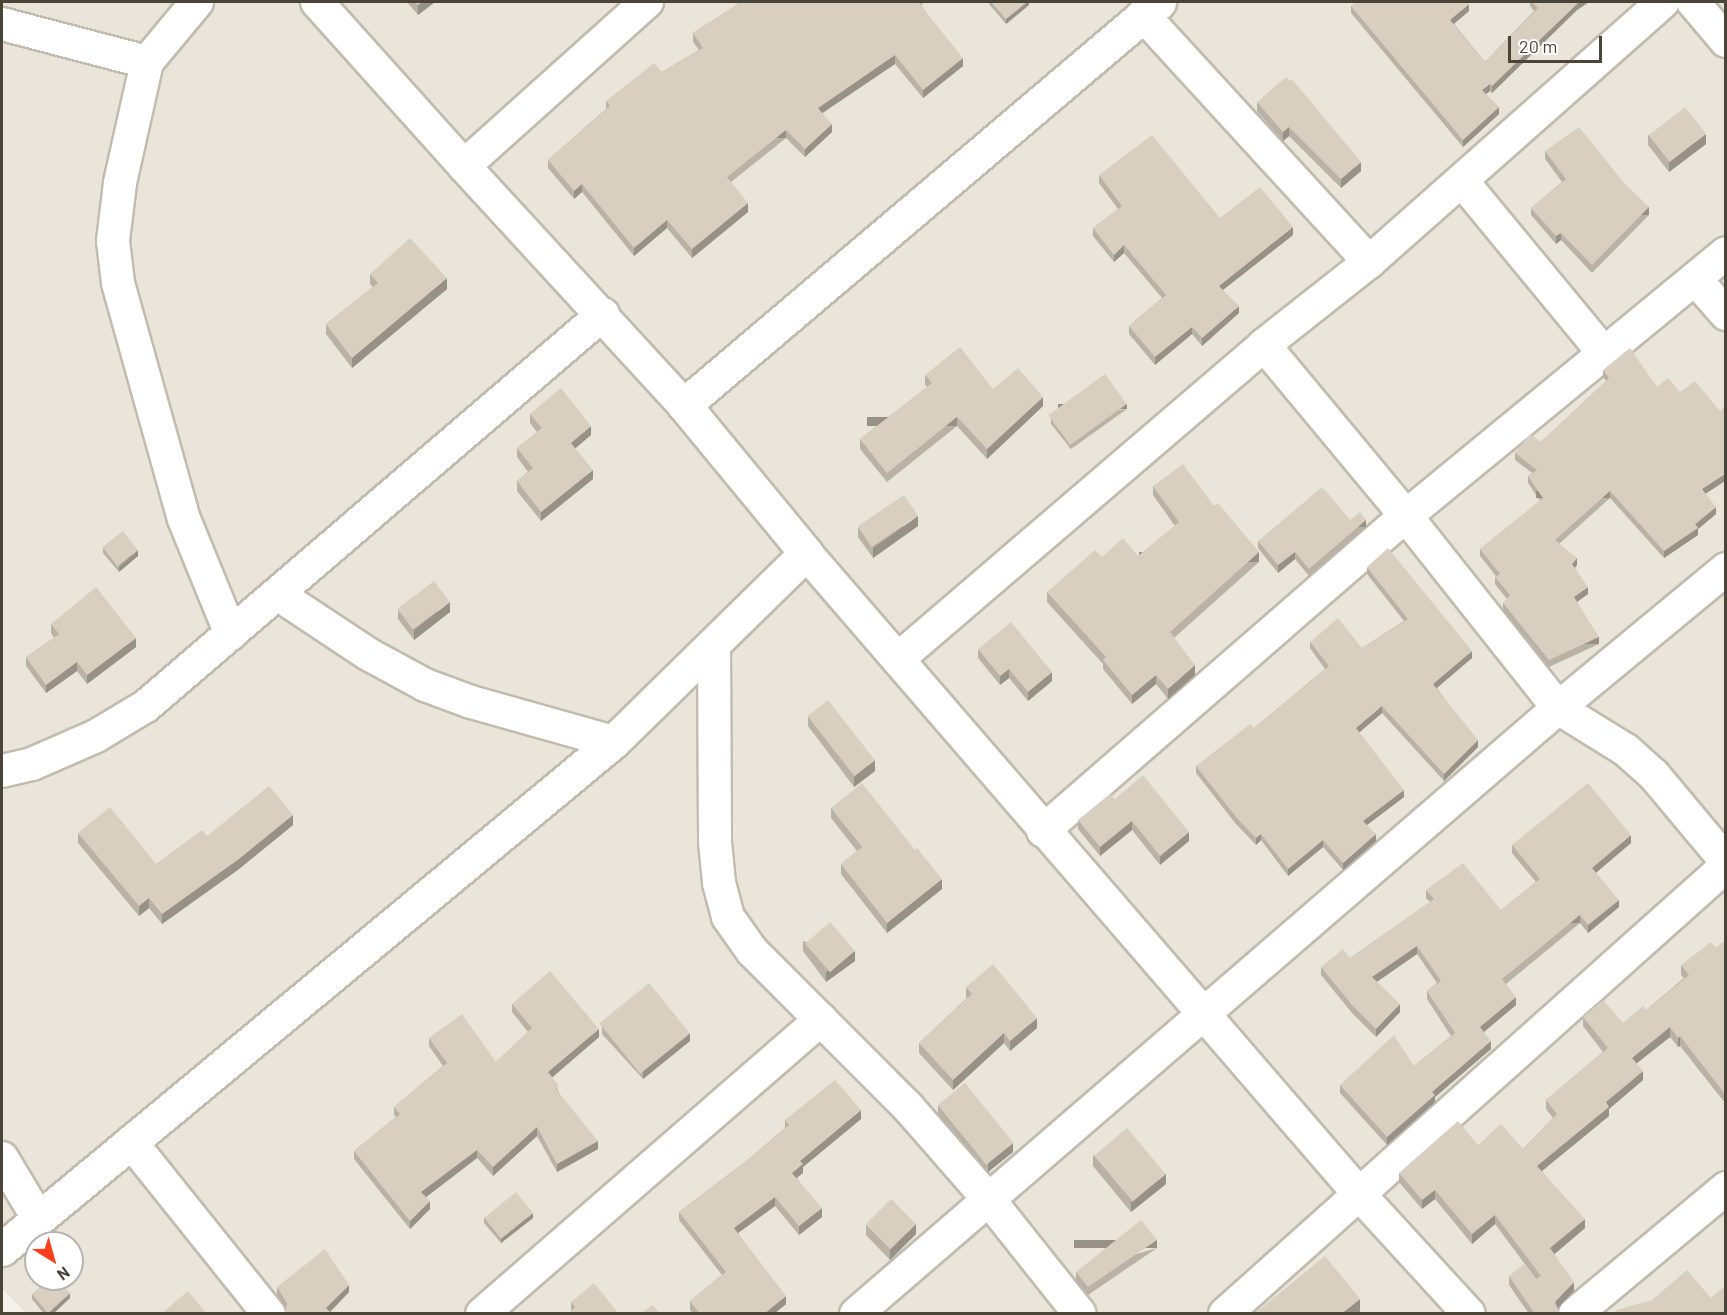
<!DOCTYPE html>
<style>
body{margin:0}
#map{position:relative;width:1727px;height:1315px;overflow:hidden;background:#f6f3ec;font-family:Barlow,sans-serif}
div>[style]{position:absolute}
.residential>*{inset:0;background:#eae5da}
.roads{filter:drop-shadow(2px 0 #c2bbae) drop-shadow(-2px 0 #c2bbae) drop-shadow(0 2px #c2bbae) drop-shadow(0 -2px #c2bbae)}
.minor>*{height:32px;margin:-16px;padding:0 16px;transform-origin:16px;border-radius:16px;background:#fff}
.tertiary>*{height:33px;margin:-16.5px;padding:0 16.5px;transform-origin:16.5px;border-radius:16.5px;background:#fff}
.wall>*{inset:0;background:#bab2a6}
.shaded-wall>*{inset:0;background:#979187;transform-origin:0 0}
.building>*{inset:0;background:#d8cfc1;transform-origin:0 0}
span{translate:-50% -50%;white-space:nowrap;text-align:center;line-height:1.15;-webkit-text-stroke:4.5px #fff;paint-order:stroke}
.frame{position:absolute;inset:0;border:3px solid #4b4439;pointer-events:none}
.north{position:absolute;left:24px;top:1231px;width:60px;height:60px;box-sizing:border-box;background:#fff;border:2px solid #b7b4b0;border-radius:50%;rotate:143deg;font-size:16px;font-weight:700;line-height:24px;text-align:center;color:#4b4439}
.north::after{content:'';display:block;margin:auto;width:21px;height:27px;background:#fc3f1d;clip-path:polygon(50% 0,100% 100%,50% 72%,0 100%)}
.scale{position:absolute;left:1508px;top:36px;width:94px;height:27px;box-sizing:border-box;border:3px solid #4b4439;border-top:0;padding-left:8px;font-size:18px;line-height:21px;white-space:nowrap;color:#4b4439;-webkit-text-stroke:4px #fff;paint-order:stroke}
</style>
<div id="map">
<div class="residential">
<i style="clip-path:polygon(evenodd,2px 2px,1725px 2px,1725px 1313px,26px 1313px,2px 1289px,2px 2px,36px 1243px,72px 1243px,72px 1279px,36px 1279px,36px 1243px)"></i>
</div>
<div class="roads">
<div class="minor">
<i style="left:197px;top:2px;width:78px;rotate:129.8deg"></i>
<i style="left:147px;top:62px;width:124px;rotate:102.6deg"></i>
<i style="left:120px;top:183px;width:58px;rotate:96.9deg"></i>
<i style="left:113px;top:241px;width:42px;rotate:83.2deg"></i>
<i style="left:118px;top:283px;width:245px;rotate:74.4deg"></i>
<i style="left:184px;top:519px;width:124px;rotate:67.8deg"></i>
<i style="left:317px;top:2px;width:220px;rotate:48.1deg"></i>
<i style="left:464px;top:166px;width:325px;rotate:47.4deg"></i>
<i style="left:1693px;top:2px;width:51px;rotate:49.8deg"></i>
<i style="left:1143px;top:15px;width:335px;rotate:47.5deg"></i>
<i style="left:2px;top:24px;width:150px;rotate:14.7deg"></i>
<i style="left:464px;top:166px;width:246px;rotate:-41.9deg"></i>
<i style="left:1462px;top:181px;width:222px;rotate:50.5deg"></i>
<i style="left:1695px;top:279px;width:47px;rotate:48.5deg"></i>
<i style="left:1264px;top:345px;width:222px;rotate:50.3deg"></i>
<i style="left:1406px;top:516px;width:245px;rotate:51.6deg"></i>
<i style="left:1558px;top:708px;width:80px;rotate:31.7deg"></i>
<i style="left:1626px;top:750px;width:38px;rotate:42deg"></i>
<i style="left:1654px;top:775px;width:112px;rotate:50.1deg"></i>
<i style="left:806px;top:553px;width:848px;rotate:49.21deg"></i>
<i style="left:1360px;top:1195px;width:161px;rotate:47.5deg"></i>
<i style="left:279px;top:595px;width:107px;rotate:33.5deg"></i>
<i style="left:368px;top:654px;width:65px;rotate:28.5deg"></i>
<i style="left:425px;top:685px;width:49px;rotate:20.3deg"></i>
<i style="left:471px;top:702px;width:148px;rotate:15.7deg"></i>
<i style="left:714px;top:644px;width:198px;rotate:89.7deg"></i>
<i style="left:715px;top:842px;width:41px;rotate:84.4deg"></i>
<i style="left:719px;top:883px;width:35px;rotate:75deg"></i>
<i style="left:728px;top:917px;width:42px;rotate:54.8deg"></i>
<i style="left:752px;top:951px;width:221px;rotate:45deg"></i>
<i style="left:908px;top:1107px;width:125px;rotate:48.9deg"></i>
<i style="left:990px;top:1201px;width:144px;rotate:51.5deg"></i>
<i style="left:898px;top:659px;width:482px;rotate:-40.6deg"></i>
<i style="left:1264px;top:345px;width:134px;rotate:-38.3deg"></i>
<i style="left:1369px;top:262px;width:392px;rotate:-41.5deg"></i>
<i style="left:2px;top:771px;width:31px;rotate:-13deg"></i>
<i style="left:32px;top:764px;width:70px;rotate:-23.6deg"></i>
<i style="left:96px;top:736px;width:58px;rotate:-31deg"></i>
<i style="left:146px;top:706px;width:602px;rotate:-40.62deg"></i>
<i style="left:1043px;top:831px;width:481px;rotate:-41deg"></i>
<i style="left:1406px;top:516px;width:414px;rotate:-39.4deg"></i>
<i style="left:131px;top:1142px;width:221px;rotate:51.3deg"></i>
<i style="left:2px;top:1158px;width:70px;rotate:59deg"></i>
<i style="left:482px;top:1314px;width:449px;rotate:-41deg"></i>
<i style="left:856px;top:1314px;width:927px;rotate:-40.8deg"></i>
<i style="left:1558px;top:708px;width:218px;rotate:-39.6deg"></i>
<i style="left:1225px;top:1314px;width:672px;rotate:-41.8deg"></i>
<i style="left:1575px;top:1314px;width:197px;rotate:-39.8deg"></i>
</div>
<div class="tertiary">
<i style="left:2px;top:1249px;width:794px;rotate:-39.69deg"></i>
<i style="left:613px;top:742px;width:270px;rotate:-44.4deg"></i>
<i style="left:806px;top:553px;width:192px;rotate:-129.5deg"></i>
<i style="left:684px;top:405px;width:623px;rotate:-40.31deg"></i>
</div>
</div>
<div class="wall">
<i style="clip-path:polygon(407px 2px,435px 2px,418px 15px)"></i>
<i style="clip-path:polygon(736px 2px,925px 2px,921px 5px,963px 66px,923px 98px,895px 64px,822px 113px,832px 132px,805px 157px,786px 138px,731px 182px,748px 212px,692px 258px,667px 228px,634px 256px,582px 192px,574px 199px,548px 168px,548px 160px,606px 109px,606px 101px,662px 72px,699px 50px,693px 42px,693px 33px,738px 4px)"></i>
<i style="clip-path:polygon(989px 2px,1029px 2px,1029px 5px,1006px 24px,989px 4px)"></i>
<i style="clip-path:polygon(1530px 2px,1589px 2px,1577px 10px,1492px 93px,1490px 91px,1486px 94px,1499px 114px,1463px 147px,1351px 13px,1351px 6px,1469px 11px,1454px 24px,1485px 62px,1534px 11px,1530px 6px)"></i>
<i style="clip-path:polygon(1257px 102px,1361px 171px,1341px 188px,1289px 136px,1283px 141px,1257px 111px)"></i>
<i style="clip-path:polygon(1648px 135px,1706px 144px,1669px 172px,1648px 145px)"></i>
<i style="clip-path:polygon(1545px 151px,1649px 215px,1592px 273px,1561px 240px,1556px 244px,1531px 215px,1531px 208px,1562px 182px,1545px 159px)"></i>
<i style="clip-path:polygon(1099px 175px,1220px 218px,1293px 235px,1223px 290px,1239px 313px,1202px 346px,1192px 334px,1155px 365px,1129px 334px,1129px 326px,1162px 298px,1124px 253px,1114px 262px,1093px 236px,1093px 228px,1118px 209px,1099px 183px)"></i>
<i style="clip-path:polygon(370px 274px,447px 289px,352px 368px,326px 334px,326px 324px,373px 287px,370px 284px)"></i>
<i style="clip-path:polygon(1603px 370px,1657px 387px,1725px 481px,1705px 494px,1716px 514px,1698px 529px,1698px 535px,1664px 558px,1610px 498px,1559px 544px,1577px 565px,1575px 568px,1588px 594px,1577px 602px,1599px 644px,1549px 667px,1503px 610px,1503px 603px,1507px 599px,1495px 584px,1495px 577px,1496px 576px,1480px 556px,1480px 549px,1540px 501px,1528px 483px,1528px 476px,1532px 473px,1515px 460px,1515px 453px,1541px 442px,1606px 381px,1603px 377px)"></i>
<i style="clip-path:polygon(925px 375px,993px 389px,1043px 406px,987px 459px,957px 426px,887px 482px,860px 449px,860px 439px,927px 387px,925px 384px)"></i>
<i style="clip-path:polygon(1127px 409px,1071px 449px,1051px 424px,1051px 418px)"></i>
<i style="clip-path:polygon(530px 414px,591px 435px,575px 448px,593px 479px,541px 521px,517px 491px,517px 481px,528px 472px,517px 457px,517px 448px,537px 432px,530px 423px)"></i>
<i style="clip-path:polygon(1153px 486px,1214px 506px,1259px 562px,1174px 638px,1195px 675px,1168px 699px,1156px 684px,1132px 704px,1103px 669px,1103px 664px,1047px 602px,1047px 592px,1102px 557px,1138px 556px,1175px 526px,1153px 495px)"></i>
<i style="clip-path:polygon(1350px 520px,1366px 527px,1309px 576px,1295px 559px,1278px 573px,1258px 548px,1258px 541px)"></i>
<i style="clip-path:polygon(918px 526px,873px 558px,858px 537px,858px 527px)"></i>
<i style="clip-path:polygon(103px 548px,138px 556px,119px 572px,103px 553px)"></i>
<i style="clip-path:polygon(1367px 567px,1472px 658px,1437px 688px,1478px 747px,1444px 781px,1382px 713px,1359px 733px,1404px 797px,1367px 825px,1376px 841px,1343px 870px,1323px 847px,1288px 876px,1261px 840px,1256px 845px,1236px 824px,1196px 773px,1196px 766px,1254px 728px,1325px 669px,1310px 648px,1310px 642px,1362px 648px,1404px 621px,1367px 574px)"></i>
<i style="clip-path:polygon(398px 609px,450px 612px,414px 640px,398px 619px)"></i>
<i style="clip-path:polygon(51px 624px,136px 647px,87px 684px,77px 671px,46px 693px,26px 666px,26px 657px,54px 638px,51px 633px)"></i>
<i style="clip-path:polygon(978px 649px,1052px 681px,1028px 701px,1009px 678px,1000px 685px,978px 658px)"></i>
<i style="clip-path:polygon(808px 716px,875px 771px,854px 787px,808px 726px)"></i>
<i style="clip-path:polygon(1115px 799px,1189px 841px,1160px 865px,1132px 830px,1100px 856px,1078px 829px,1078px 820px)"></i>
<i style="clip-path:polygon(831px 808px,915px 850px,942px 889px,887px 933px,841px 874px,841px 864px,857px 851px,831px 818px)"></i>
<i style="clip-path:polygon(293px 825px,239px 869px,162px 924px,149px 908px,139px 916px,78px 843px,78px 833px,156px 864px,207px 836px)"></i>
<i style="clip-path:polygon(1631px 843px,1596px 873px,1619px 907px,1588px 933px,1580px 923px,1506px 984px,1516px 1005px,1484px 1032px,1491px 1049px,1435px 1097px,1435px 1102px,1387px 1145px,1340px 1093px,1340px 1085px,1414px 1066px,1451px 1036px,1427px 999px,1427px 991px,1437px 983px,1417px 954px,1377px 982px,1400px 1012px,1376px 1037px,1352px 1013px,1321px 975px,1321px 967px,1350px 958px,1430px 902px,1426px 898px,1426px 890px,1501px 910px,1536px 882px,1512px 853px,1512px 845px)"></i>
<i style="clip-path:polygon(803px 941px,855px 961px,826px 982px,803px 951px)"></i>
<i style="clip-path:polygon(1725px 941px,1725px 1103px,1680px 1046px,1678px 1047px,1670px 1037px,1636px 1064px,1643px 1080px,1609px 1109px,1609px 1116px,1542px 1171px,1585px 1228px,1554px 1254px,1574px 1291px,1557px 1308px,1560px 1314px,1529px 1314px,1509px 1285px,1509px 1276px,1536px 1279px,1495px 1224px,1472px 1244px,1435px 1199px,1422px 1209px,1399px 1182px,1399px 1173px,1478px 1145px,1523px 1149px,1553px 1118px,1546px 1109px,1546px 1100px,1603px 1052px,1583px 1026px,1583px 1017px,1623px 1023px,1646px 1010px,1684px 978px,1681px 975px,1681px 965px,1716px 948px)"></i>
<i style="clip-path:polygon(966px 987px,1037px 1028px,1010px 1051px,1004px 1043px,953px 1090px,919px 1053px,919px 1043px,967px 998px,966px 997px)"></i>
<i style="clip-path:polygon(512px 1004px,599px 1037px,552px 1077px,559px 1093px,598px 1149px,557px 1172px,537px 1136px,493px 1176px,477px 1158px,426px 1197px,430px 1209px,410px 1229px,354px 1159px,354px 1151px,396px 1117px,394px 1115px,394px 1107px,443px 1066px,429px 1046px,429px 1038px,496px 1062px,528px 1032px,512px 1012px)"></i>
<i style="clip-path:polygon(602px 1026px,690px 1041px,643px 1079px,602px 1034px)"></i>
<i style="clip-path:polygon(938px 1105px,1013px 1152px,988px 1172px,938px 1114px)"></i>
<i style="clip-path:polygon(861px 1119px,803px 1167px,803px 1173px,797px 1178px,822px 1217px,799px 1235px,775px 1206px,738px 1233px,786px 1304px,774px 1314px,693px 1314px,690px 1310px,690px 1301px,722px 1275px,679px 1220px,679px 1212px,750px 1158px,785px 1128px,785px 1120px)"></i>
<i style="clip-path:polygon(1093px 1155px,1166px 1184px,1131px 1212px,1093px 1166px)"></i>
<i style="clip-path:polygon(484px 1218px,533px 1218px,501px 1243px,484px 1223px)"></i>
<i style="clip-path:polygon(866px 1225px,916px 1234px,890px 1260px,866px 1235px)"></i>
<i style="clip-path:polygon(1157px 1248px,1088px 1295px,1076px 1280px,1076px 1272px)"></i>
<i style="clip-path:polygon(277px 1287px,349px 1292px,330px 1312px,286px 1309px,277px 1295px)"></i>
<i style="clip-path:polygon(32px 1294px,70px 1298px,53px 1314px,44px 1314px,32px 1299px)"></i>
<i style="clip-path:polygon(571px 1302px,619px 1314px,571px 1311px)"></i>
</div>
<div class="shaded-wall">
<i style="clip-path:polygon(422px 2px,435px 2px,418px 15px,418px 5px)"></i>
<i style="clip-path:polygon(1027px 2px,1029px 2px,1029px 5px,1006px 24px,1006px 19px)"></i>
<i style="clip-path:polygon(1579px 2px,1589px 2px,1577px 10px,1492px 93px,1492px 86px)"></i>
<i style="clip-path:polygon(1469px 4px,1469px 11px,1450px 27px,1450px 20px)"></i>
<i style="clip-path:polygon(895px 55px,895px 64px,818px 116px,818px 108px)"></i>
<i style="clip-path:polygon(963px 58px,963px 66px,923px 98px,923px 90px)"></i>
<i style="clip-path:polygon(1490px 84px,1490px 91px,1482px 97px,1482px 90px)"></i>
<i style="clip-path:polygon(1499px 107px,1499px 114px,1463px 147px,1463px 140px)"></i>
<i style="clip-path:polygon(832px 124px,832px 132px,805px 157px,805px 149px)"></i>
<i style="clip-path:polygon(1289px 127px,1289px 136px,1283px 141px,1283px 132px)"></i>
<i style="left:786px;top:130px;width:8px;height:75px;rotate:90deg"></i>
<i style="clip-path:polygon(1706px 134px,1706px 144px,1669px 172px,1669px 162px)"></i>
<i style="clip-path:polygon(1361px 162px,1361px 171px,1341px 188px,1341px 179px)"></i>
<i style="clip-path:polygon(582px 184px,582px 192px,574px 199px,574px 191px)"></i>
<i style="clip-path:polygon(748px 203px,748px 212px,692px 258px,692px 249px)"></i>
<i style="left:1649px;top:207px;width:8px;height:81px;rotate:90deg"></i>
<i style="clip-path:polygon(667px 220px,667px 228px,634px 256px,634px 248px)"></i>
<i style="clip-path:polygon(1293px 227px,1293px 235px,1219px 293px,1219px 286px)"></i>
<i style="clip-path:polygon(1561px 233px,1561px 240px,1556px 244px,1556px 236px)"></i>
<i style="clip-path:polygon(1124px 245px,1124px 253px,1114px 262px,1114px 255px)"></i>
<i style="clip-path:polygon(447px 278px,447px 289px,352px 368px,352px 358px)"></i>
<i style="clip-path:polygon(1239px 306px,1239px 313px,1202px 346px,1202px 338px)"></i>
<i style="clip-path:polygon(1192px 327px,1192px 334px,1155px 365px,1155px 357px)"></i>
<i style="clip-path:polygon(1043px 397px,1043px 406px,987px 459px,987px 449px)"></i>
<i style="left:1127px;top:404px;width:5px;height:69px;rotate:90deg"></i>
<i style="left:957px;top:417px;width:9px;height:90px;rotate:90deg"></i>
<i style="clip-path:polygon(591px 426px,591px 435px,571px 452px,571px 443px)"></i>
<i style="clip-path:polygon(593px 470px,593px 479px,541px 521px,541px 512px)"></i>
<i style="clip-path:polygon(1725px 474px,1725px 481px,1702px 496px,1702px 489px)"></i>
<i style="left:1610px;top:491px;width:7px;height:74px;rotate:90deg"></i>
<i style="clip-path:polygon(1716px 507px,1716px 514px,1698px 529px,1698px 535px,1664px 558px,1664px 551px)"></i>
<i style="clip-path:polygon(918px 516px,918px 526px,873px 558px,873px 548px)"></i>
<i style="left:1366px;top:520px;width:7px;height:75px;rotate:90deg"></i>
<i style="clip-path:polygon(138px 550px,138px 556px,119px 572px,119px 567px)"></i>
<i style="left:1259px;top:552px;width:10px;height:120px;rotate:90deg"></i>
<i style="clip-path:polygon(1295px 552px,1295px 559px,1278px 573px,1278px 565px)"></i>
<i style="clip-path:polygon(1577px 558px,1577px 565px,1572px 571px,1572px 564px)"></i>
<i style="clip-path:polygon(1588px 587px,1588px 594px,1574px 604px,1574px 597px)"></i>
<i style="clip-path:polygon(450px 602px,450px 612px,414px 640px,414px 630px)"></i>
<i style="left:1599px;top:637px;width:7px;height:55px;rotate:90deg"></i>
<i style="clip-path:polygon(136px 638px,136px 647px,87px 684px,87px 675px)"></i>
<i style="clip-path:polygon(1472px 651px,1472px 658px,1433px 691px,1433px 684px)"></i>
<i style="clip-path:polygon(77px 662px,77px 671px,46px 693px,46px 685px)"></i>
<i style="clip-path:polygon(1195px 665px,1195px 675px,1168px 699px,1168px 689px)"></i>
<i style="clip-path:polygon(1009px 669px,1009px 678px,1000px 685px,1000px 676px)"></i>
<i style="clip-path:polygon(1052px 672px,1052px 681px,1028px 701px,1028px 692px)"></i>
<i style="clip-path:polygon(1156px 675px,1156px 684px,1132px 704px,1132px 695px)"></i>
<i style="clip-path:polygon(1382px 706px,1382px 713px,1356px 735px,1356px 728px)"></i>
<i style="clip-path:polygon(1478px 740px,1478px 747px,1444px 781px,1444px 774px)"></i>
<i style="clip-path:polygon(875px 760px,875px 771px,854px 787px,854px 777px)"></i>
<i style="clip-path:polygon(1404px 790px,1404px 797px,1363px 828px,1363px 821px)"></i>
<i style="clip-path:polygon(293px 815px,293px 825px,239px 869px,162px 924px,162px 914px)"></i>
<i style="clip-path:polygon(1132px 821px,1132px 830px,1100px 856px,1100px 847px)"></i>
<i style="clip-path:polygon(1189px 832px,1189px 841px,1160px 865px,1160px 856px)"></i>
<i style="clip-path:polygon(1261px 834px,1261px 840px,1256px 845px,1256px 838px)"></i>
<i style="clip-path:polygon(1376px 834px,1376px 841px,1343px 870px,1343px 863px)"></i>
<i style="clip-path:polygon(1631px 835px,1631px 843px,1592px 876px,1592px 868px)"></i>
<i style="clip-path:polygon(1323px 840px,1323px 847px,1288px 876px,1288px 869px)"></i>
<i style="clip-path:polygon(942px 879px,942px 889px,887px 933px,887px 923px)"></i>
<i style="clip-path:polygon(149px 898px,149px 908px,139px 916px,139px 906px)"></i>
<i style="clip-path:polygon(1619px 900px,1619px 907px,1588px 933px,1588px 925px)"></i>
<i style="left:1580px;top:915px;width:8px;height:101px;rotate:90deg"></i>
<i style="clip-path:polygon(1417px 946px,1417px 954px,1372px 985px,1372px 977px)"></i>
<i style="clip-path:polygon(855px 951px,855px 961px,826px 982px,826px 972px)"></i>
<i style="clip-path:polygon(1516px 997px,1516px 1005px,1480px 1035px,1480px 1027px)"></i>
<i style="clip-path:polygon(1400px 1004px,1400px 1012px,1376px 1037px,1376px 1029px)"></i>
<i style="clip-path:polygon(1037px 1018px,1037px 1028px,1010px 1051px,1010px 1041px)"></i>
<i style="clip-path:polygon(1670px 1027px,1670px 1037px,1632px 1067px,1632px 1058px)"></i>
<i style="clip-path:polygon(599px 1029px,599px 1037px,548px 1081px,548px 1072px)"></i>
<i style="clip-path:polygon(690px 1033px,690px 1041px,643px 1079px,643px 1071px)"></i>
<i style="clip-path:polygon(1004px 1033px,1004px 1043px,953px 1090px,953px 1080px)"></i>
<i style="clip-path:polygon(1680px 1036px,1680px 1046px,1678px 1047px,1678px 1038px)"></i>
<i style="clip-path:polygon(1491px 1041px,1491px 1049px,1435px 1097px,1435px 1102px,1387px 1145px,1387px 1137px,1432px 1092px)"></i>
<i style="clip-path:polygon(1643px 1071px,1643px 1080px,1609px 1109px,1609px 1116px,1537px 1175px,1537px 1166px,1606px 1102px)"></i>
<i style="clip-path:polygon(861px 1110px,861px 1119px,803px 1167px,803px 1173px,792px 1181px,792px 1173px,800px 1161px)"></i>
<i style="clip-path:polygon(537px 1127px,537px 1136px,493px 1176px,493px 1167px)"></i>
<i style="clip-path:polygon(598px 1141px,598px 1149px,557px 1172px,557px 1164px)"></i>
<i style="clip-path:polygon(1013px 1143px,1013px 1152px,988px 1172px,988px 1163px)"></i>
<i style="clip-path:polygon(477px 1150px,477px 1158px,421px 1201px,421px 1192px)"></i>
<i style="clip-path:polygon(1166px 1174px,1166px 1184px,1131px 1212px,1131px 1202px)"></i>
<i style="clip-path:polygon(1435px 1190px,1435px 1199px,1422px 1209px,1422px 1200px)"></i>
<i style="clip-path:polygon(775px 1197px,775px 1206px,734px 1236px,734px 1228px)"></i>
<i style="clip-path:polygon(430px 1201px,430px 1209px,410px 1229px,410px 1221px)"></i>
<i style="clip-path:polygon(822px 1208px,822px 1217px,799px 1235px,799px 1226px)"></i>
<i style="clip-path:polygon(533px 1213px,533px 1218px,501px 1243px,501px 1238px)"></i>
<i style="clip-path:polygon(1495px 1215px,1495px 1224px,1472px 1244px,1472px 1234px)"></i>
<i style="clip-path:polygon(1585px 1219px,1585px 1228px,1550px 1258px,1550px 1248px)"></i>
<i style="clip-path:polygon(916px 1224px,916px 1234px,890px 1260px,890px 1250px)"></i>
<i style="left:1157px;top:1240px;width:8px;height:83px;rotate:90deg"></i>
<i style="clip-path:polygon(1574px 1282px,1574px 1291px,1555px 1311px,1555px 1302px)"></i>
<i style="clip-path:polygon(349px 1285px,349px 1292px,328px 1314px,326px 1308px)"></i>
<i style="clip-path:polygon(70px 1293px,70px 1298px,53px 1314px,48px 1314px)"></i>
<i style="clip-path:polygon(786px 1296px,786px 1304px,774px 1314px,764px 1314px)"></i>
<i style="clip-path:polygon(1360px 1299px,1360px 1312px,1358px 1314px,1341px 1314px)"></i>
</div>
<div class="building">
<i style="clip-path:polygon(415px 2px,422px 2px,418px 5px)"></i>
<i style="clip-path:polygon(741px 2px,918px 2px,963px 58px,923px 90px,895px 55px,818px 108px,832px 124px,805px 149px,786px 130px,727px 177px,748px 203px,692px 249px,667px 220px,634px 248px,582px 184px,574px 191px,548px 160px,610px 106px,606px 101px,654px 63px,662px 72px,703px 48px,693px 33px)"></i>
<i style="clip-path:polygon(991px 2px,1027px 2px,1006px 19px)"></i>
<i style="clip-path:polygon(1356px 2px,1467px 2px,1469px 4px,1450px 20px,1485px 62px,1538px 8px,1532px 2px,1579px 2px,1492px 86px,1490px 84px,1482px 90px,1499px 107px,1463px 140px,1351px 6px)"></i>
<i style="clip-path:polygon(1286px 77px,1290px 81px,1292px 79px,1361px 162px,1341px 179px,1289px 127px,1283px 132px,1257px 102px)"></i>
<i style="left:1685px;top:107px;width:34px;height:46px;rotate:52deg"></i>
<i style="clip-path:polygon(1579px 127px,1625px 184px,1649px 207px,1592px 265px,1561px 233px,1556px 236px,1531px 208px,1566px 179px,1545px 151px)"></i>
<i style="clip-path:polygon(1152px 135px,1220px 218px,1260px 187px,1293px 227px,1219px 286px,1239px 306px,1202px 338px,1192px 327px,1155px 357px,1129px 326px,1166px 295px,1124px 245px,1114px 255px,1093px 228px,1122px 206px,1099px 175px)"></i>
<i style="clip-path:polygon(410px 238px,447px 278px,352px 358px,326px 324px,378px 283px,370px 274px)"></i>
<i style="clip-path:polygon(960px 347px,993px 389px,1018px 368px,1043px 397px,987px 449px,957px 417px,887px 473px,860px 439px,932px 383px,925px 375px)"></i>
<i style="clip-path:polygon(1630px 348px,1657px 387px,1668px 378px,1680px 392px,1695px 381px,1720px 411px,1725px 406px,1725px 474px,1702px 489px,1716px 507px,1695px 524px,1698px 528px,1664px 551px,1610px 491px,1555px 540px,1577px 558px,1572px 564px,1588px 587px,1574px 597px,1599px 637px,1549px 660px,1503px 603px,1510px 595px,1495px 577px,1500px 574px,1480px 549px,1543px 498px,1528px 476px,1537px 470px,1515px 453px,1530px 434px,1541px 442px,1609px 378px,1603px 370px)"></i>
<i style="left:1105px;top:374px;width:37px;height:70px;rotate:54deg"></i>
<i style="clip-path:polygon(561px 388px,591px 426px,571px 443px,593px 470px,541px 512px,517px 481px,533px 468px,517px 448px,542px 428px,530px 414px)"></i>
<i style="clip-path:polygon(1183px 464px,1214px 506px,1218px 503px,1259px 552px,1170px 632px,1195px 665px,1168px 689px,1156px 675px,1132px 695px,1103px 660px,1106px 657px,1047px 592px,1095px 550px,1102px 557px,1123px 538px,1138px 556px,1179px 522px,1153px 486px)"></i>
<i style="clip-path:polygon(1321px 488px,1324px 489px,1350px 520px,1360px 512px,1366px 520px,1309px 569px,1295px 552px,1278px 565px,1258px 541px)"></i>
<i style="left:904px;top:495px;width:25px;height:56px;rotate:56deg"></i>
<i style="left:123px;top:531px;width:24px;height:26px;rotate:52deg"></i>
<i style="clip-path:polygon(1388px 548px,1472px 651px,1433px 684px,1478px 740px,1444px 774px,1382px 706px,1356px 728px,1404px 790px,1363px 821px,1376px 834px,1343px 863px,1323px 840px,1288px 869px,1261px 834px,1256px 838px,1236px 817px,1196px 766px,1250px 724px,1254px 728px,1329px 666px,1310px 642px,1338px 618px,1362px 648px,1408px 619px,1367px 567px)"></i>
<i style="left:434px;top:581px;width:26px;height:46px;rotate:53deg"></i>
<i style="clip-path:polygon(96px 587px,136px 638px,87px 675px,77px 662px,46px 685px,26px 657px,59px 634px,51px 624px)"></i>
<i style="clip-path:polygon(1011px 622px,1052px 672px,1028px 692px,1009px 669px,1000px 676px,978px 649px)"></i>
<i style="left:828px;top:700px;width:76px;height:26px;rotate:52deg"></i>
<i style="clip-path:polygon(1143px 775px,1189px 832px,1160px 856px,1132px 821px,1100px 847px,1078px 820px,1110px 794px,1115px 799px)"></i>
<i style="clip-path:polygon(862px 783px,915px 850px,917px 848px,942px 879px,887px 923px,841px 864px,862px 847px,831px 808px)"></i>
<i style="clip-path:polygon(1588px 783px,1631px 835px,1592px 868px,1619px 900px,1588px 925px,1580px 915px,1502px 979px,1516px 997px,1480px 1027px,1491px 1041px,1432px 1092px,1435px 1095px,1387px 1137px,1340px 1085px,1394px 1035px,1414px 1066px,1455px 1033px,1427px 991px,1441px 981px,1417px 946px,1372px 977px,1400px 1004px,1376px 1029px,1352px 1005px,1321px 967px,1343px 949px,1350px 958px,1434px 899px,1426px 890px,1463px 863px,1501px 910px,1540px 879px,1512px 845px)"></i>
<i style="clip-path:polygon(269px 786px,293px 815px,239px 859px,162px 914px,149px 898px,139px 906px,78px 833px,110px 807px,156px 864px,202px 830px,207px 836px)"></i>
<i style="left:830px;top:922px;width:38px;height:33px;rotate:49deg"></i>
<i style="clip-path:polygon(1725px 941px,1725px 1094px,1680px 1036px,1678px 1038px,1670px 1027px,1632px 1058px,1643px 1071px,1606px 1102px,1609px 1107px,1537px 1166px,1585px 1219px,1550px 1248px,1574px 1282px,1555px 1302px,1560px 1314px,1535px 1314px,1509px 1276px,1524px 1264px,1536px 1279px,1541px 1276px,1495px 1215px,1472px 1234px,1435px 1190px,1422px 1200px,1399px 1173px,1458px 1121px,1478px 1145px,1501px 1124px,1523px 1149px,1557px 1114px,1546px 1100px,1608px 1048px,1583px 1017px,1603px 1000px,1623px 1023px,1643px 1006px,1646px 1010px,1689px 975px,1681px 965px,1711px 942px,1716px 948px)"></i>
<i style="clip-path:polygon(993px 964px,1037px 1018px,1010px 1041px,1004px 1033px,953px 1080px,919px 1043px,972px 994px,966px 987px)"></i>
<i style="clip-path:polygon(550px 971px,599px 1029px,548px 1072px,559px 1086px,555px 1088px,598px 1141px,557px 1164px,537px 1127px,493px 1167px,477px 1150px,421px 1192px,430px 1201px,410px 1221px,354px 1151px,400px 1114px,394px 1107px,447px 1063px,429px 1038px,462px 1014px,496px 1062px,532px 1028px,512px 1004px)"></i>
<i style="left:649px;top:983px;width:65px;height:64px;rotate:51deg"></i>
<i style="clip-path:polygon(835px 1080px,861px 1110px,800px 1161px,803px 1164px,792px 1173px,822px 1208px,799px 1226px,775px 1197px,734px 1228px,786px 1296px,764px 1314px,728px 1314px,727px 1312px,726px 1314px,700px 1314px,690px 1301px,726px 1272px,679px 1212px,750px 1158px,789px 1125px,785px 1120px)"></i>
<i style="left:965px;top:1083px;width:77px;height:35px;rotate:51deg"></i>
<i style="left:1127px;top:1128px;width:60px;height:43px;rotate:50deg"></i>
<i style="left:516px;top:1192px;width:27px;height:41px;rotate:51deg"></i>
<i style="left:891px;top:1199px;width:35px;height:36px;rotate:45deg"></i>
<i style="clip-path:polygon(1141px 1220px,1157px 1240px,1088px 1287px,1076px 1272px)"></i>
<i style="clip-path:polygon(325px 1249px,349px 1285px,326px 1308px,332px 1314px,285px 1314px,287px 1303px,277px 1287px)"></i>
<i style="clip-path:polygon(1325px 1256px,1360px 1299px,1341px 1314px,1254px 1314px)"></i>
<i style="clip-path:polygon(1687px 1270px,1711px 1298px,1725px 1286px,1725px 1314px,1617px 1314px,1616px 1310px,1652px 1300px)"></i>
<i style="clip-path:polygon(49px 1279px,58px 1279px,70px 1293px,48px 1313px,32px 1294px)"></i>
<i style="clip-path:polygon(594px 1283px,619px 1314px,568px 1314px,575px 1307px,571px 1302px)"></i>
<i style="clip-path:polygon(188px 1291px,207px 1314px,161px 1314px)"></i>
<i style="clip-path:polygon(653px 1305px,660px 1314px,640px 1314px)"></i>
</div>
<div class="frame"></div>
<div class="north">N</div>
<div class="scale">20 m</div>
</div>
